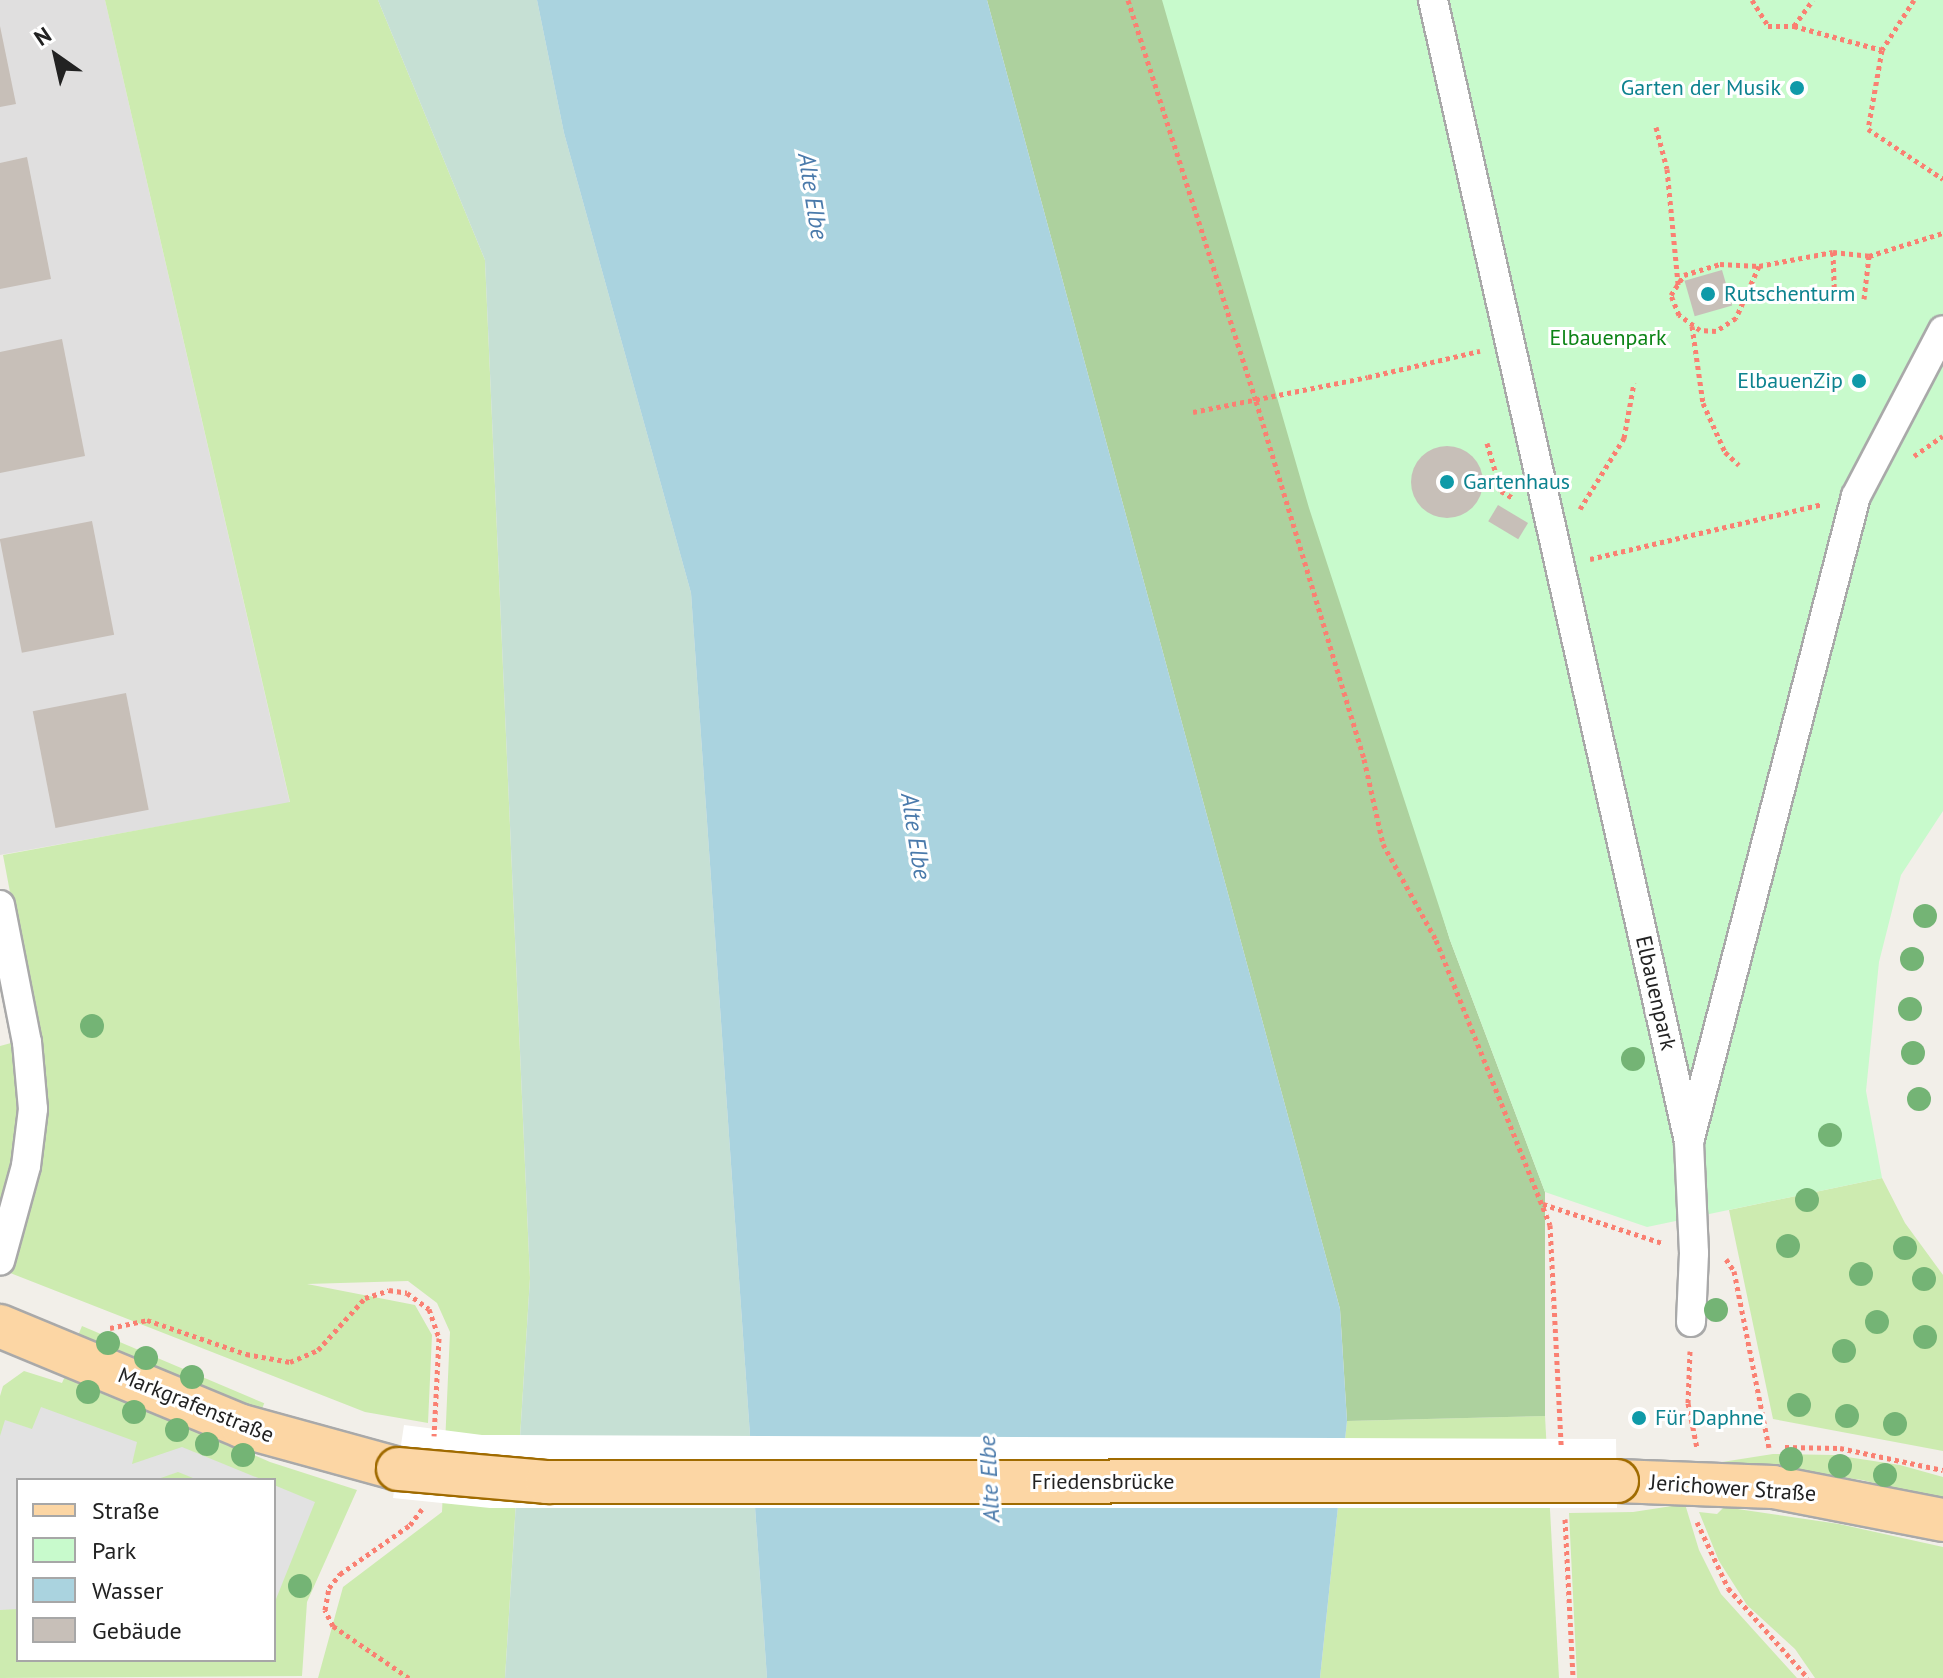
<!DOCTYPE html>
<meta charset="utf-8">
<style>
body{margin:0}
#map{position:relative;width:1943px;height:1678px;overflow:hidden;background:#f2efe9;font-family:"PT Sans",sans-serif}
div>[style]{position:absolute}
.residential>*{inset:0;background:#e0dfdf}
.grass>*{inset:0;background:#cdebb0;transform-origin:0 0}
.forest>*{inset:0;background:#add19e}
.wetland>*{inset:0;background:#c6e0d4}
.park>*{inset:0;background:#c8facc}
.parking>*{inset:0;background:#e2e2e2}
.water>*{inset:0;background:#aad3df}
.pier>*{inset:0;background:#fff}
.building>*{inset:0;background:#c7bfb8;transform-origin:0 0}
.round{border-radius:50%}
.path>*{height:5px;margin-top:-2.5px;transform-origin:0;background:repeating-linear-gradient(90deg,#fa8072 0 4px,transparent 0 8px)}
.roads{filter:drop-shadow(2px 0 #a9a9a9) drop-shadow(-2px 0 #a9a9a9) drop-shadow(0 2px #a9a9a9) drop-shadow(0 -2px #a9a9a9)}
.street>*{height:28px;margin:-14px;padding:0 14px;transform-origin:14px;border-radius:14px;background:#fff}
.primary>*{height:42px;margin:-21px;padding:0 21px;transform-origin:21px;border-radius:21px;background:#fcd6a4}
.path-bridge>*{height:5px;margin-top:-2.5px;transform-origin:0;background:repeating-linear-gradient(90deg,#fa8072 0 4px,transparent 0 8px)}
.bridges{filter:drop-shadow(2px 0 #a06b00) drop-shadow(-2px 0 #a06b00) drop-shadow(0 2px #a06b00) drop-shadow(0 -2px #a06b00)}
.primary-bridge>*{height:42px;margin:-21px;padding:0 21px;transform-origin:21px;border-radius:21px;background:#fcd6a4}
.trees>*{width:24px;height:24px;margin:-12px;border-radius:50%;background:#74b475}
.dots>*{width:22px;height:22px;translate:-50% -50%;box-sizing:border-box;border:4px solid #fff;border-radius:50%}
span{translate:-50% -50%;white-space:nowrap;text-align:center;line-height:1.15;-webkit-text-stroke:6px #fff;paint-order:stroke}
.culture-label{font-size:22px;color:#0d838f}
.right{translate:-100% -50%;text-align:right}
.left{translate:0 -50%;text-align:left}
.park-label{font-size:22px;color:#0c8416}
.street-label{font-size:22px;color:#222}
.water-label{font-size:24px;color:#4a7aab;font-style:italic}
.legend{position:absolute;left:16px;top:1478px;width:260px;height:184px;box-sizing:border-box;background:#fff;border:2px solid #a7a7a7;margin:0;padding:10px 14px;list-style:none;font-size:24px;color:#222}
.legend li{display:flex;align-items:center;gap:16px;height:40px}
.legend b{width:40px;border:2px solid #a7a7a7}
.north{position:absolute;left:16px;top:16px;width:80px;height:80px;-webkit-text-stroke:6px #fff;paint-order:stroke;rotate:326deg;font-size:22px;font-weight:700;line-height:32px;text-align:center;color:#222}
.north::after{content:'';display:block;margin:auto;width:28px;height:36px;background:#222;clip-path:polygon(50% 0,100% 100%,50% 72%,0 100%)}
</style>
<div id="map">
<div class="residential">
<i style="clip-path:polygon(0 0,105px 0,290px 803px,0 855px)"></i>
</div>
<div class="grass">
<i style="clip-path:polygon(105px 0,378px 0,485px 260px,530px 1278px,505px 1678px,318px 1678px,343px 1587px,442px 1512px,450px 1332px,437px 1303px,408px 1281px,307px 1284px,415px 1305px,432px 1335px,428px 1423px,365px 1412px,0 1269px,0 1046px,37px 1036px,3px 855px,290px 802px)"></i>
<i style="clip-path:polygon(1882px 1178px,1905px 1223px,1943px 1275px,1943px 1451px,1773px 1419px,1729px 1210px)"></i>
<i style="left:82px;top:1326px;width:198px;height:14px;rotate:23deg"></i>
<i style="clip-path:polygon(evenodd,24px 1371px,62px 1383px,66px 1374px,270px 1462px,357px 1490px,307px 1602px,302px 1676px,0 1678px,0 1396px,3px 1386px,24px 1371px,18px 1480px,274px 1480px,274px 1660px,18px 1660px,18px 1480px)"></i>
<i style="clip-path:polygon(1545px 1416px,1559px 1678px,1320px 1678px,1347px 1421px)"></i>
<i style="clip-path:polygon(1773px 1454px,1834px 1455px,1900px 1465px,1943px 1477px,1943px 1501px,1862px 1480px,1722px 1462px)"></i>
<i style="clip-path:polygon(1685px 1504px,1699px 1550px,1721px 1594px,1797px 1678px,1577px 1678px,1569px 1513px,1633px 1512px)"></i>
<i style="clip-path:polygon(1724px 1507px,1839px 1524px,1943px 1547px,1943px 1678px,1815px 1678px,1795px 1649px,1747px 1605px,1719px 1561px,1699px 1512px,1717px 1514px)"></i>
</div>
<div class="forest">
<i style="clip-path:polygon(987px 0,1163px 0,1450px 940px,1545px 1192px,1545px 1416px,1347px 1421px,1340px 1309px)"></i>
</div>
<div class="wetland">
<i style="clip-path:polygon(378px 0,537px 0,564px 133px,691px 593px,767px 1678px,505px 1678px,530px 1278px,485px 260px)"></i>
</div>
<div class="park">
<i style="clip-path:polygon(1162px 0,1943px 0,1943px 811px,1901px 875px,1879px 962px,1866px 1091px,1882px 1178px,1647px 1227px,1545px 1192px,1450px 940px,1309px 508px)"></i>
</div>
<div class="parking">
<i style="clip-path:polygon(41px 1407px,137px 1442px,132px 1464px,182px 1447px,263px 1480px,198px 1480px,178px 1472px,155px 1480px,18px 1480px,18px 1609px,0 1610px,0 1436px,5px 1420px,32px 1429px)"></i>
<i style="clip-path:polygon(274px 1485px,315px 1502px,274px 1604px)"></i>
</div>
<div class="water">
<i style="clip-path:polygon(537px 0,987px 0,1340px 1309px,1347px 1421px,1320px 1678px,767px 1678px,691px 593px,564px 133px)"></i>
</div>
<div class="pier">
<i style="clip-path:polygon(404px 1425px,482px 1435px,1616px 1439px,1617px 1508px,490px 1508px,393px 1498px)"></i>
</div>
<div class="building">
<i style="clip-path:polygon(0 26px,16px 104px,0 107px)"></i>
<i style="clip-path:polygon(27px 157px,51px 279px,0 289px,0 163px)"></i>
<i style="left:1722px;top:270px;width:37px;height:39px;rotate:74deg"></i>
<i style="clip-path:polygon(62px 339px,85px 456px,0 473px,0 352px)"></i>
<i class="round" style="left:1411px;top:446px;width:72px;height:72px"></i>
<i style="left:1498px;top:505px;width:35px;height:19px;rotate:31deg"></i>
<i style="left:92px;top:521px;width:116px;height:94px;rotate:79deg"></i>
<i style="left:126px;top:693px;width:119px;height:95px;rotate:79deg"></i>
</div>
<div class="path">
<i style="left:1128px;top:0;width:421px;rotate:72.3deg"></i>
<i style="left:1256px;top:401px;width:374px;rotate:73.2deg"></i>
<i style="left:1364px;top:759px;width:87px;rotate:77.4deg"></i>
<i style="left:1383px;top:844px;width:110px;rotate:61.1deg"></i>
<i style="left:1436px;top:940px;width:307px;rotate:68.2deg"></i>
<i style="left:1550px;top:1225px;width:220px;rotate:87.1deg"></i>
<i style="left:1752px;top:0;width:31px;rotate:58deg"></i>
<i style="left:1768px;top:26px;width:26px"></i>
<i style="left:1794px;top:26px;width:32px;rotate:-54deg"></i>
<i style="left:1914px;top:0;width:59px;rotate:122.6deg"></i>
<i style="left:1882px;top:50px;width:80px;rotate:100deg"></i>
<i style="left:1868px;top:129px;width:90px;rotate:33.7deg"></i>
<i style="left:1794px;top:26px;width:91px;rotate:15.3deg"></i>
<i style="left:1656px;top:127px;width:43px;rotate:75.3deg"></i>
<i style="left:1667px;top:169px;width:116px;rotate:84.5deg"></i>
<i style="left:1833px;top:252px;width:37px;rotate:88deg"></i>
<i style="left:1834px;top:289px;width:12px;rotate:35deg"></i>
<i style="left:1759px;top:266px;width:57px;rotate:113.9deg"></i>
<i style="left:1736px;top:318px;width:24px;rotate:147deg"></i>
<i style="left:1716px;top:331px;width:16px;rotate:-176deg"></i>
<i style="left:1700px;top:330px;width:26px;rotate:-144deg"></i>
<i style="left:1679px;top:315px;width:22px;rotate:-112deg"></i>
<i style="left:1671px;top:295px;width:24px;rotate:-57deg"></i>
<i style="left:1684px;top:275px;width:38px;rotate:-17deg"></i>
<i style="left:1720px;top:264px;width:39px;rotate:3deg"></i>
<i style="left:1759px;top:266px;width:75px;rotate:-10.7deg"></i>
<i style="left:1833px;top:252px;width:36px;rotate:6deg"></i>
<i style="left:1869px;top:256px;width:77px;rotate:-17.3deg"></i>
<i style="left:1864px;top:299px;width:43px;rotate:-83.4deg"></i>
<i style="left:1692px;top:326px;width:78px;rotate:81.9deg"></i>
<i style="left:1703px;top:403px;width:54px;rotate:65.8deg"></i>
<i style="left:1725px;top:452px;width:19px;rotate:43deg"></i>
<i style="left:1368px;top:377px;width:115px;rotate:-13.1deg"></i>
<i style="left:1487px;top:443px;width:50px;rotate:73.7deg"></i>
<i style="left:1501px;top:491px;width:14px;rotate:30deg"></i>
<i style="left:1914px;top:456px;width:35px;rotate:-35deg"></i>
<i style="left:1580px;top:509px;width:84px;rotate:-58.2deg"></i>
<i style="left:1624px;top:438px;width:56px;rotate:-79.7deg"></i>
<i style="left:1590px;top:559px;width:238px;rotate:-13.3deg"></i>
<i style="left:1543px;top:1204px;width:125px;rotate:18.1deg"></i>
<i style="left:1726px;top:1259px;width:14px;rotate:56deg"></i>
<i style="left:1734px;top:1271px;width:180px;rotate:78.8deg"></i>
<i style="left:110px;top:1328px;width:38px;rotate:-12deg"></i>
<i style="left:147px;top:1320px;width:105px;rotate:19deg"></i>
<i style="left:246px;top:1354px;width:45px;rotate:10.3deg"></i>
<i style="left:290px;top:1362px;width:30px;rotate:-23deg"></i>
<i style="left:318px;top:1350px;width:70px;rotate:-47.9deg"></i>
<i style="left:365px;top:1298px;width:25px;rotate:-18deg"></i>
<i style="left:389px;top:1290px;width:18px;rotate:9deg"></i>
<i style="left:407px;top:1293px;width:27px;rotate:36deg"></i>
<i style="left:429px;top:1309px;width:31px;rotate:71deg"></i>
<i style="left:439px;top:1338px;width:98px;rotate:92.9deg"></i>
<i style="left:1690px;top:1351px;width:52px;rotate:92.2deg"></i>
<i style="left:1688px;top:1403px;width:46px;rotate:78.7deg"></i>
<i style="left:1785px;top:1447px;width:55px;rotate:1deg"></i>
<i style="left:1840px;top:1448px;width:105px;rotate:12.1deg"></i>
<i style="left:1565px;top:1519px;width:159px;rotate:87.1deg"></i>
<i style="left:1697px;top:1522px;width:73px;rotate:64.8deg"></i>
<i style="left:1728px;top:1588px;width:120px;rotate:48.4deg"></i>
<i style="left:409px;top:1678px;width:92px;rotate:-145.6deg"></i>
<i style="left:333px;top:1626px;width:18px;rotate:-117deg"></i>
<i style="left:325px;top:1610px;width:22px;rotate:-80deg"></i>
<i style="left:329px;top:1588px;width:18px;rotate:-52deg"></i>
<i style="left:340px;top:1574px;width:85px;rotate:-35deg"></i>
<i style="left:410px;top:1525px;width:20px;rotate:-53deg"></i>
</div>
<div class="roads">
<div class="street">
<i style="left:1433px;top:0;width:1170px;rotate:77.36deg"></i>
<i style="left:0;top:905px;width:140px;rotate:78.9deg"></i>
<i style="left:27px;top:1042px;width:67px;rotate:84.9deg"></i>
<i style="left:33px;top:1109px;width:57px;rotate:97deg"></i>
<i style="left:26px;top:1166px;width:98px;rotate:105.3deg"></i>
<i style="left:1691px;top:1322px;width:69px;rotate:-87.5deg"></i>
<i style="left:1694px;top:1253px;width:111px;rotate:-92.6deg"></i>
<i style="left:1689px;top:1142px;width:667px;rotate:-75.51deg"></i>
<i style="left:1856px;top:496px;width:187px;rotate:-62.3deg"></i>
</div>
<div class="primary">
<i style="left:0;top:1326px;width:262px;rotate:22.5deg"></i>
<i style="left:242px;top:1426px;width:162px;rotate:15.4deg"></i>
<i style="left:1617px;top:1481px;width:156px;rotate:2.2deg"></i>
<i style="left:1773px;top:1487px;width:173px;rotate:11deg"></i>
</div>
</div>
<div class="path-bridge">
<i style="left:1193px;top:412px;width:178px;rotate:-11.3deg"></i>
</div>
<div class="bridges">
<div class="primary-bridge">
<i style="left:398px;top:1469px;width:150px;rotate:5deg"></i>
<i style="left:547px;top:1482px;width:1070px;rotate:-0.05deg"></i>
</div>
</div>
<div class="trees">
<i style="left:1925px;top:916px"></i>
<i style="left:1912px;top:959px"></i>
<i style="left:1910px;top:1009px"></i>
<i style="left:92px;top:1026px"></i>
<i style="left:1913px;top:1053px"></i>
<i style="left:1633px;top:1059px"></i>
<i style="left:1919px;top:1099px"></i>
<i style="left:1830px;top:1135px"></i>
<i style="left:1807px;top:1200px"></i>
<i style="left:1788px;top:1246px"></i>
<i style="left:1905px;top:1248px"></i>
<i style="left:1861px;top:1274px"></i>
<i style="left:1924px;top:1279px"></i>
<i style="left:1716px;top:1310px"></i>
<i style="left:1877px;top:1322px"></i>
<i style="left:1925px;top:1337px"></i>
<i style="left:108px;top:1343px"></i>
<i style="left:1844px;top:1351px"></i>
<i style="left:146px;top:1358px"></i>
<i style="left:192px;top:1377px"></i>
<i style="left:88px;top:1392px"></i>
<i style="left:1799px;top:1405px"></i>
<i style="left:134px;top:1412px"></i>
<i style="left:1847px;top:1416px"></i>
<i style="left:1895px;top:1424px"></i>
<i style="left:177px;top:1430px"></i>
<i style="left:207px;top:1444px"></i>
<i style="left:243px;top:1455px"></i>
<i style="left:1791px;top:1459px"></i>
<i style="left:1840px;top:1466px"></i>
<i style="left:1885px;top:1475px"></i>
<i style="left:300px;top:1586px"></i>
</div>
<div class="dots">
<i style="left:1797px;top:88px;background:#0f9aa8"></i>
<i style="left:1708px;top:294px;background:#0f9aa8"></i>
<i style="left:1859px;top:381px;background:#0f9aa8"></i>
<i style="left:1447px;top:482px;background:#0f9aa8"></i>
<i style="left:1639px;top:1418px;background:#0f9aa8"></i>
</div>
<div class="culture-label">
<span class="right" style="left:1781px;top:88px">Garten der Musik</span>
<span class="left" style="left:1724px;top:294px">Rutschenturm</span>
<span class="right" style="left:1843px;top:381px">ElbauenZip</span>
<span class="left" style="left:1463px;top:482px">Gartenhaus</span>
<span class="left" style="left:1655px;top:1418px">Für Daphne</span>
</div>
<div class="park-label">
<span style="left:1608px;top:338px">Elbauenpark</span>
</div>
<div class="street-label">
<span style="left:1656px;top:993px;rotate:77deg">Elbauenpark</span>
<span style="left:196px;top:1405px;rotate:22deg">Markgrafenstraße</span>
<span style="left:1103px;top:1482px">Friedensbrücke</span>
<span style="left:1733px;top:1488px;rotate:4deg">Jerichower Straße</span>
</div>
<div class="water-label">
<span style="left:813px;top:196px;rotate:81deg">Alte Elbe</span>
<span style="left:916px;top:836px;rotate:81deg">Alte Elbe</span>
<span style="left:989px;top:1479px;rotate:-93deg">Alte Elbe</span>
</div>
<ul class="legend">
<li><b style="height:10px;background:#fcd6a4"></b>Straße</li>
<li><b style="height:22px;background:#c8facc"></b>Park</li>
<li><b style="height:22px;background:#aad3df"></b>Wasser</li>
<li><b style="height:22px;background:#c7bfb8"></b>Gebäude</li>
</ul>
<div class="north">N</div>
</div>
